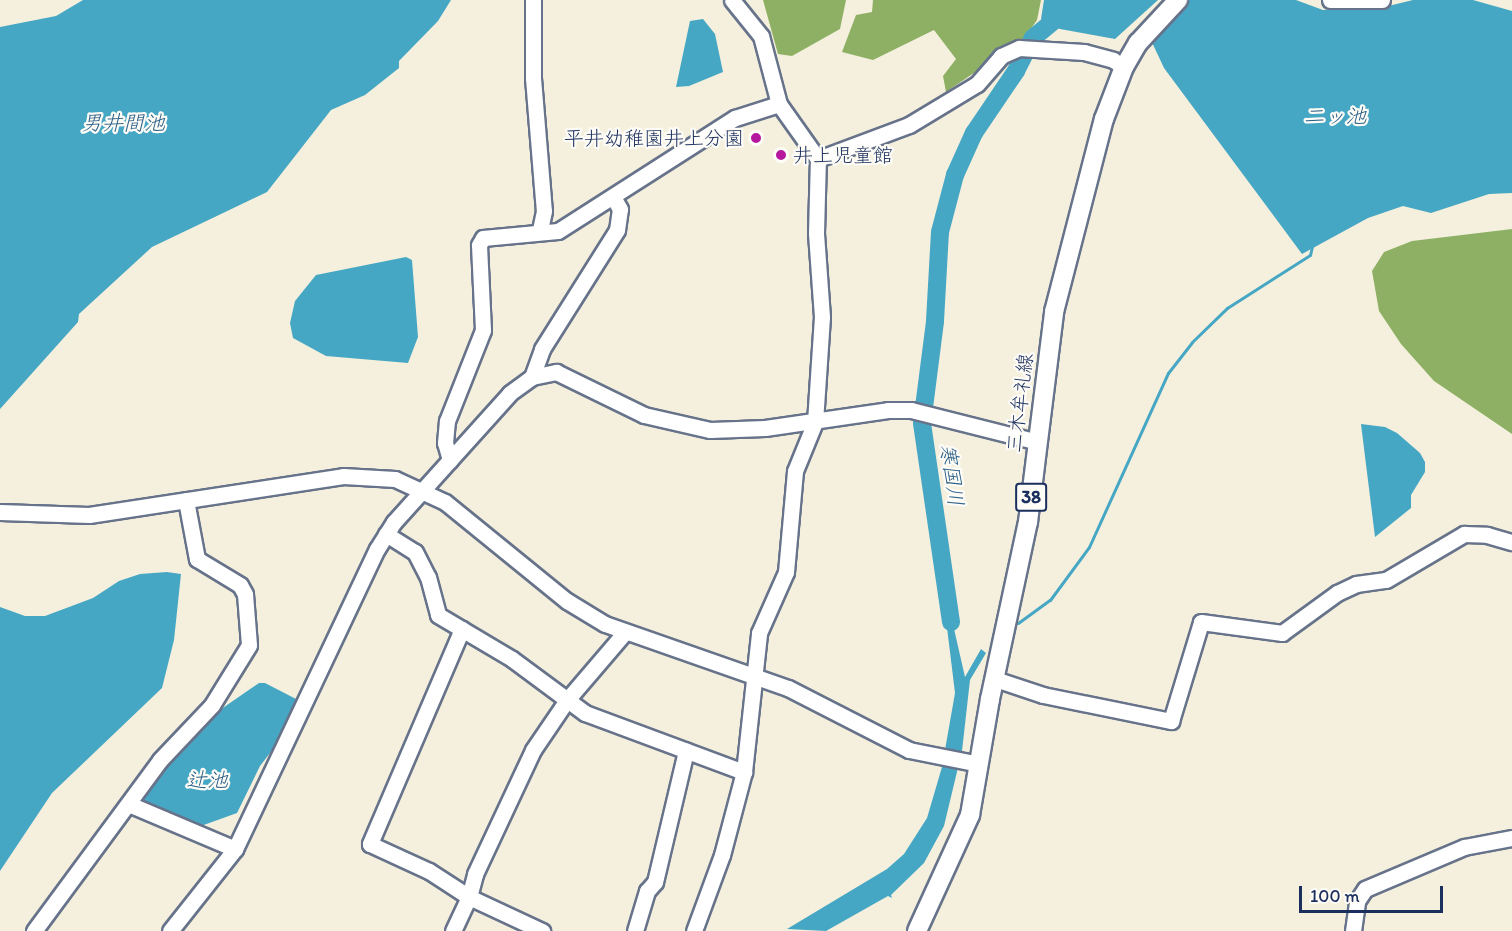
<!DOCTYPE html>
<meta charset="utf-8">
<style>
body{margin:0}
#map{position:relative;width:1512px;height:931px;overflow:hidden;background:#f5f0dd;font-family:Itim,"Klee One",sans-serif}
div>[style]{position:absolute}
.forest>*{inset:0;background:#8eb065}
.water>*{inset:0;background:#46a7c5}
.stream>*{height:3px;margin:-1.5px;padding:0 1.5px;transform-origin:1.5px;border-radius:1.5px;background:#46a7c5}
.river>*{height:18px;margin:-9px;padding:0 9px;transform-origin:9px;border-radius:9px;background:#46a7c5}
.roads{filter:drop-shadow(2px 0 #67738a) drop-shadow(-2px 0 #67738a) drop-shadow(0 2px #67738a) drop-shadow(0 -2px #67738a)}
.minor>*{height:15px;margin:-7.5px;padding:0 7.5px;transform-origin:7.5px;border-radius:7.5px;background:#fff}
.major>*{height:18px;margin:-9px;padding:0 9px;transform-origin:9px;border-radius:9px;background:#fff}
.dots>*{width:16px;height:16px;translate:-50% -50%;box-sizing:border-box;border:3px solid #fdfcf7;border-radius:50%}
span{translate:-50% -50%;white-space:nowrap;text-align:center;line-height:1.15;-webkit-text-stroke:4.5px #fdfcf7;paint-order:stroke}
.shield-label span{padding:2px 4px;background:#fdfcf7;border:2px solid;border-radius:4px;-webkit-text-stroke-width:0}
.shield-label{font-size:18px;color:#1b2f5e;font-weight:700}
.poi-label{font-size:20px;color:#1b2f5e}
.right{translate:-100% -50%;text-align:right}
.left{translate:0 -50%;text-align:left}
.street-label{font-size:20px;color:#1b2f5e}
.water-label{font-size:21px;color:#2c5f87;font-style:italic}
.scale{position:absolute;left:1299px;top:886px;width:144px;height:27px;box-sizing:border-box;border:3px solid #1b2f5e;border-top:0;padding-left:8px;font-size:18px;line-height:21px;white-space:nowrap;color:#1b2f5e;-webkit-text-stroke:4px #fdfcf7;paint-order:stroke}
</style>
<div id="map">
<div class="forest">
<i style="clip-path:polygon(763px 0,846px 0,840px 29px,792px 56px,778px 54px)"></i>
<i style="clip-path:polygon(873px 0,1041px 0,1037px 20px,1022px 42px,1001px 46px,984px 66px,946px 92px,943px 76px,956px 59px,934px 30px,873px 60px,842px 52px,856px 15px,872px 12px)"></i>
<i style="clip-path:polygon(1512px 229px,1512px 434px,1434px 381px,1401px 344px,1379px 311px,1372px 271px,1384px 252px,1412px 241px)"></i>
</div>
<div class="water">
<i style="clip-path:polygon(83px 0,451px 0,438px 21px,399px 61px,399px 68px,365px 95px,331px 110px,267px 192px,152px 247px,79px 314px,78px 322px,0 409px,0 27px,56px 16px)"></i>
<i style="clip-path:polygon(1044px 0,1158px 0,1115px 39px,1060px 29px,1041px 19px)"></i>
<i style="clip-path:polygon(1182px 0,1296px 0,1323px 10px,1380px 8px,1413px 0,1473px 0,1512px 11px,1512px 193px,1489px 194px,1431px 213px,1403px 206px,1368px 218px,1302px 254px,1164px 68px,1149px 36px)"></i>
<i style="clip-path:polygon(703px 19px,715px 34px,723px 72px,689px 86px,676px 87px,690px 21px)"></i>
<i style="clip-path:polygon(406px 257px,412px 260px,418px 337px,408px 363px,326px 356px,293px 338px,290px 323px,295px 301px,316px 275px)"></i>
<i style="clip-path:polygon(1361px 424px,1385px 427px,1397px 433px,1420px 453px,1425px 462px,1425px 472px,1411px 495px,1411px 508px,1375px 537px)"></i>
<i style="clip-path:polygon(167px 572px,181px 574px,174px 640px,162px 688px,52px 793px,0 871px,0 607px,25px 616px,45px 616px,93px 598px,119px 581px,140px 574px)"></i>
<i style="clip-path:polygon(947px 598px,965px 677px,981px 649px,986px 653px,970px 680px,962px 751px,944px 826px,924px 863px,891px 895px,892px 898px,888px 896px,826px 931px,787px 929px,887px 869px,904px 854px,927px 818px,942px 767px,955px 693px,944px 603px)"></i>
<i style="clip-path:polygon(259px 683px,265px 683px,298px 700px,280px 740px,260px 766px,237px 813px,201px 826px,145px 803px,144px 799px,169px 759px,214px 714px)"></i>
</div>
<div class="stream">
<i style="left:1018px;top:623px;width:39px;rotate:-36deg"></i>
<i style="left:1050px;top:600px;width:66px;rotate:-53.7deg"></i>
<i style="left:1089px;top:547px;width:191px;rotate:-65.6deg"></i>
<i style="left:1168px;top:373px;width:39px;rotate:-52deg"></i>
<i style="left:1192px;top:342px;width:49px;rotate:-44.2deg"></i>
<i style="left:1227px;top:308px;width:98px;rotate:-32.6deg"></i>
<i style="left:1310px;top:255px;width:9px;rotate:-77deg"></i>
</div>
<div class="river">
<i style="left:951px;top:622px;width:201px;rotate:-98.3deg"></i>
<i style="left:922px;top:423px;width:103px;rotate:-82.7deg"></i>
<i style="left:935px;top:321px;width:89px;rotate:-86.8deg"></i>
<i style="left:940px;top:232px;width:59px;rotate:-75.3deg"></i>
<i style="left:955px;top:175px;width:46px;rotate:-65.7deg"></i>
<i style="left:974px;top:133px;width:75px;rotate:-55.9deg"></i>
<i style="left:1016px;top:71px;width:37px;rotate:-63deg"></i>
<i style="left:1033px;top:38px;width:60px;rotate:-39.6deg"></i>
</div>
<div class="roads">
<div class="minor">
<i style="left:533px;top:0;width:78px;rotate:90deg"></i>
<i style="left:533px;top:78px;width:133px;rotate:85.3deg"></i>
<i style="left:544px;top:211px;width:19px;rotate:102deg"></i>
<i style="left:1330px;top:0;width:52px"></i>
<i style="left:818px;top:159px;width:97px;rotate:-20.5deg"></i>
<i style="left:909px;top:125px;width:79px;rotate:-31.1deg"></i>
<i style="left:977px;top:84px;width:37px;rotate:-49deg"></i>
<i style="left:1001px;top:56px;width:20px;rotate:-24deg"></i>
<i style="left:1019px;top:48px;width:65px;rotate:3.5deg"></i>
<i style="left:1084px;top:52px;width:30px;rotate:15deg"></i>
<i style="left:1113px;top:60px;width:13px;rotate:32deg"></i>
<i style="left:532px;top:377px;width:30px;rotate:-70deg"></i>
<i style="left:542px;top:349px;width:141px;rotate:-57.8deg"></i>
<i style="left:617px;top:230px;width:21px;rotate:-82deg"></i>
<i style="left:620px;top:209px;width:14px;rotate:-120deg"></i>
<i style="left:450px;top:460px;width:18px;rotate:-106deg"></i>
<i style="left:445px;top:443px;width:22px;rotate:-85deg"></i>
<i style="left:447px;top:421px;width:98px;rotate:-68.4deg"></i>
<i style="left:483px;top:330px;width:85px;rotate:-92.7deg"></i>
<i style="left:479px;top:245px;width:8px;rotate:-60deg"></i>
<i style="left:483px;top:238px;width:75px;rotate:-5.3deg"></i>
<i style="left:558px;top:231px;width:210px;rotate:-32.6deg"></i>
<i style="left:735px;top:118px;width:46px;rotate:-17.7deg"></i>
<i style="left:0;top:512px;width:89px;rotate:1.9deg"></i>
<i style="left:89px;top:515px;width:257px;rotate:-8.7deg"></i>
<i style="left:343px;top:476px;width:52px;rotate:3.3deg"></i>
<i style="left:395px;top:479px;width:55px;rotate:24.7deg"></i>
<i style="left:445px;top:502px;width:157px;rotate:39.1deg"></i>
<i style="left:567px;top:601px;width:44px;rotate:31.2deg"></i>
<i style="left:605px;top:624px;width:194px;rotate:19.3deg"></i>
<i style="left:788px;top:688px;width:136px;rotate:27.1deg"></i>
<i style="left:909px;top:750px;width:71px;rotate:11.3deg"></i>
<i style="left:386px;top:534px;width:34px;rotate:32deg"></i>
<i style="left:415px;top:552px;width:28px;rotate:63deg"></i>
<i style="left:428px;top:577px;width:39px;rotate:75deg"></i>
<i style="left:438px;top:615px;width:86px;rotate:30.7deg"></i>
<i style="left:512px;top:659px;width:91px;rotate:36.5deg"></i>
<i style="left:585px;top:713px;width:170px;rotate:20.4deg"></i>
<i style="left:462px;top:629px;width:234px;rotate:113.2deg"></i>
<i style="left:370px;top:844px;width:65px;rotate:24.6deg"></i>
<i style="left:429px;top:871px;width:48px;rotate:33deg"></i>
<i style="left:469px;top:897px;width:81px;rotate:25deg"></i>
<i style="left:995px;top:679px;width:51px;rotate:18.4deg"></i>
<i style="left:1043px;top:695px;width:131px;rotate:11.5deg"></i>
<i style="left:1171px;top:721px;width:103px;rotate:-73.1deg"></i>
<i style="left:1201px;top:622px;width:82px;rotate:7.7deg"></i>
<i style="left:1282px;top:633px;width:68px;rotate:-36deg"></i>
<i style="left:1337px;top:593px;width:21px;rotate:-25deg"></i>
<i style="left:1356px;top:584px;width:30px;rotate:-8deg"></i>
<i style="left:1386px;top:580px;width:91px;rotate:-30.5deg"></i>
<i style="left:1464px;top:534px;width:23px;rotate:2deg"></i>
<i style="left:1487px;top:535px;width:26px;rotate:16deg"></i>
<i style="left:131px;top:805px;width:113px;rotate:22.9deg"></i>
<i style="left:34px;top:931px;width:212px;rotate:-53.6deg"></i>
<i style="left:160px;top:760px;width:76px;rotate:-46.6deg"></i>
<i style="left:212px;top:705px;width:70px;rotate:-58.3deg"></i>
<i style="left:249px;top:645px;width:51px;rotate:-94.5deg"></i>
<i style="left:245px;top:594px;width:10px;rotate:-119deg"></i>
<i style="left:240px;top:585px;width:50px;rotate:-148.8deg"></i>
<i style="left:197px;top:559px;width:60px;rotate:-100.6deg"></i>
<i style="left:170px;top:931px;width:105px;rotate:-51.6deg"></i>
<i style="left:235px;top:849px;width:332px;rotate:-64.7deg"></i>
<i style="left:377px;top:549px;width:32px;rotate:-58deg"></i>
<i style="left:394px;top:522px;width:173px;rotate:-48deg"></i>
<i style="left:510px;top:393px;width:27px;rotate:-36deg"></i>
<i style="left:532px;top:377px;width:25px;rotate:-12deg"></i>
<i style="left:556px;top:372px;width:98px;rotate:26deg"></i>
<i style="left:644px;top:415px;width:68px;rotate:12.8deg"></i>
<i style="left:710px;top:430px;width:55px;rotate:-2.1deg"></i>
<i style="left:765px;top:428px;width:124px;rotate:-8.3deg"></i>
<i style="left:888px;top:410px;width:23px"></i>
<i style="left:911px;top:410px;width:131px;rotate:14.1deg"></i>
<i style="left:453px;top:931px;width:38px;rotate:-65deg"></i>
<i style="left:469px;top:897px;width:24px;rotate:-75deg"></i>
<i style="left:475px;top:874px;width:137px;rotate:-64.9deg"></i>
<i style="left:533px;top:750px;width:60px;rotate:-55.8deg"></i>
<i style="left:567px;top:700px;width:89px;rotate:-49.5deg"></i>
<i style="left:635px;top:931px;width:42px;rotate:-73.3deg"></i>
<i style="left:647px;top:891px;width:12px;rotate:-48deg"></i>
<i style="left:655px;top:882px;width:135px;rotate:-76.7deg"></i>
<i style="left:694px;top:931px;width:81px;rotate:-69.8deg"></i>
<i style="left:722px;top:855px;width:86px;rotate:-75.2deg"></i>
<i style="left:744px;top:772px;width:140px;rotate:-83.8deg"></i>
<i style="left:759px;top:633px;width:67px;rotate:-66.1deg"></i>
<i style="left:786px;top:572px;width:101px;rotate:-84.9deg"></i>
<i style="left:795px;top:471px;width:53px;rotate:-67.8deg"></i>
<i style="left:815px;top:422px;width:105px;rotate:-86.2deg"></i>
<i style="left:822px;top:317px;width:84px;rotate:-94.1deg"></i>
<i style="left:816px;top:233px;width:74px;rotate:-88.5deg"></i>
<i style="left:818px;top:159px;width:67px;rotate:-125.3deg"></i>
<i style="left:779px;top:104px;width:70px;rotate:-104.8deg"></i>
<i style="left:761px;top:36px;width:46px;rotate:-128.9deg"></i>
<i style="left:1353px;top:931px;width:30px;rotate:-82deg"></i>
<i style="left:1357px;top:901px;width:14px;rotate:-56deg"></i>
<i style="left:1365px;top:889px;width:108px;rotate:-23deg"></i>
<i style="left:1464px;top:847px;width:49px;rotate:-10.6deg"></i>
</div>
<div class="major">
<i style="left:917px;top:931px;width:128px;rotate:-65.4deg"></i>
<i style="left:970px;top:815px;width:118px;rotate:-80.2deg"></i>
<i style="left:990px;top:699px;width:181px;rotate:-77.9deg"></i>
<i style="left:1028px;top:522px;width:212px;rotate:-82.9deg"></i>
<i style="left:1054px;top:312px;width:199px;rotate:-75.5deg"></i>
<i style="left:1104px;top:119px;width:56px;rotate:-69deg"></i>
<i style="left:1124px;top:67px;width:28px;rotate:-60deg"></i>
<i style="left:1138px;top:43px;width:59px;rotate:-47.1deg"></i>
</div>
</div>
<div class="dots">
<i style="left:756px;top:138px;background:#b5179e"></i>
<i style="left:781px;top:155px;background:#b5179e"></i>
</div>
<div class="shield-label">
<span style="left:1031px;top:497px">38</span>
</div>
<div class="poi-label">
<span class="right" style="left:744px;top:138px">平井幼稚園井上分園</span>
<span class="left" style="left:793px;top:155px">井上児童館</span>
</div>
<div class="street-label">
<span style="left:1020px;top:403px;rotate:-83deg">三木牟礼線</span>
</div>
<div class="water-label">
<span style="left:1335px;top:116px">二ッ池</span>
<span style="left:123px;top:123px">男井間池</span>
<span style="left:952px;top:475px;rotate:82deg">寒国川</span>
<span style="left:207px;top:780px">辻池</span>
</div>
<div class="scale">100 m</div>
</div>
